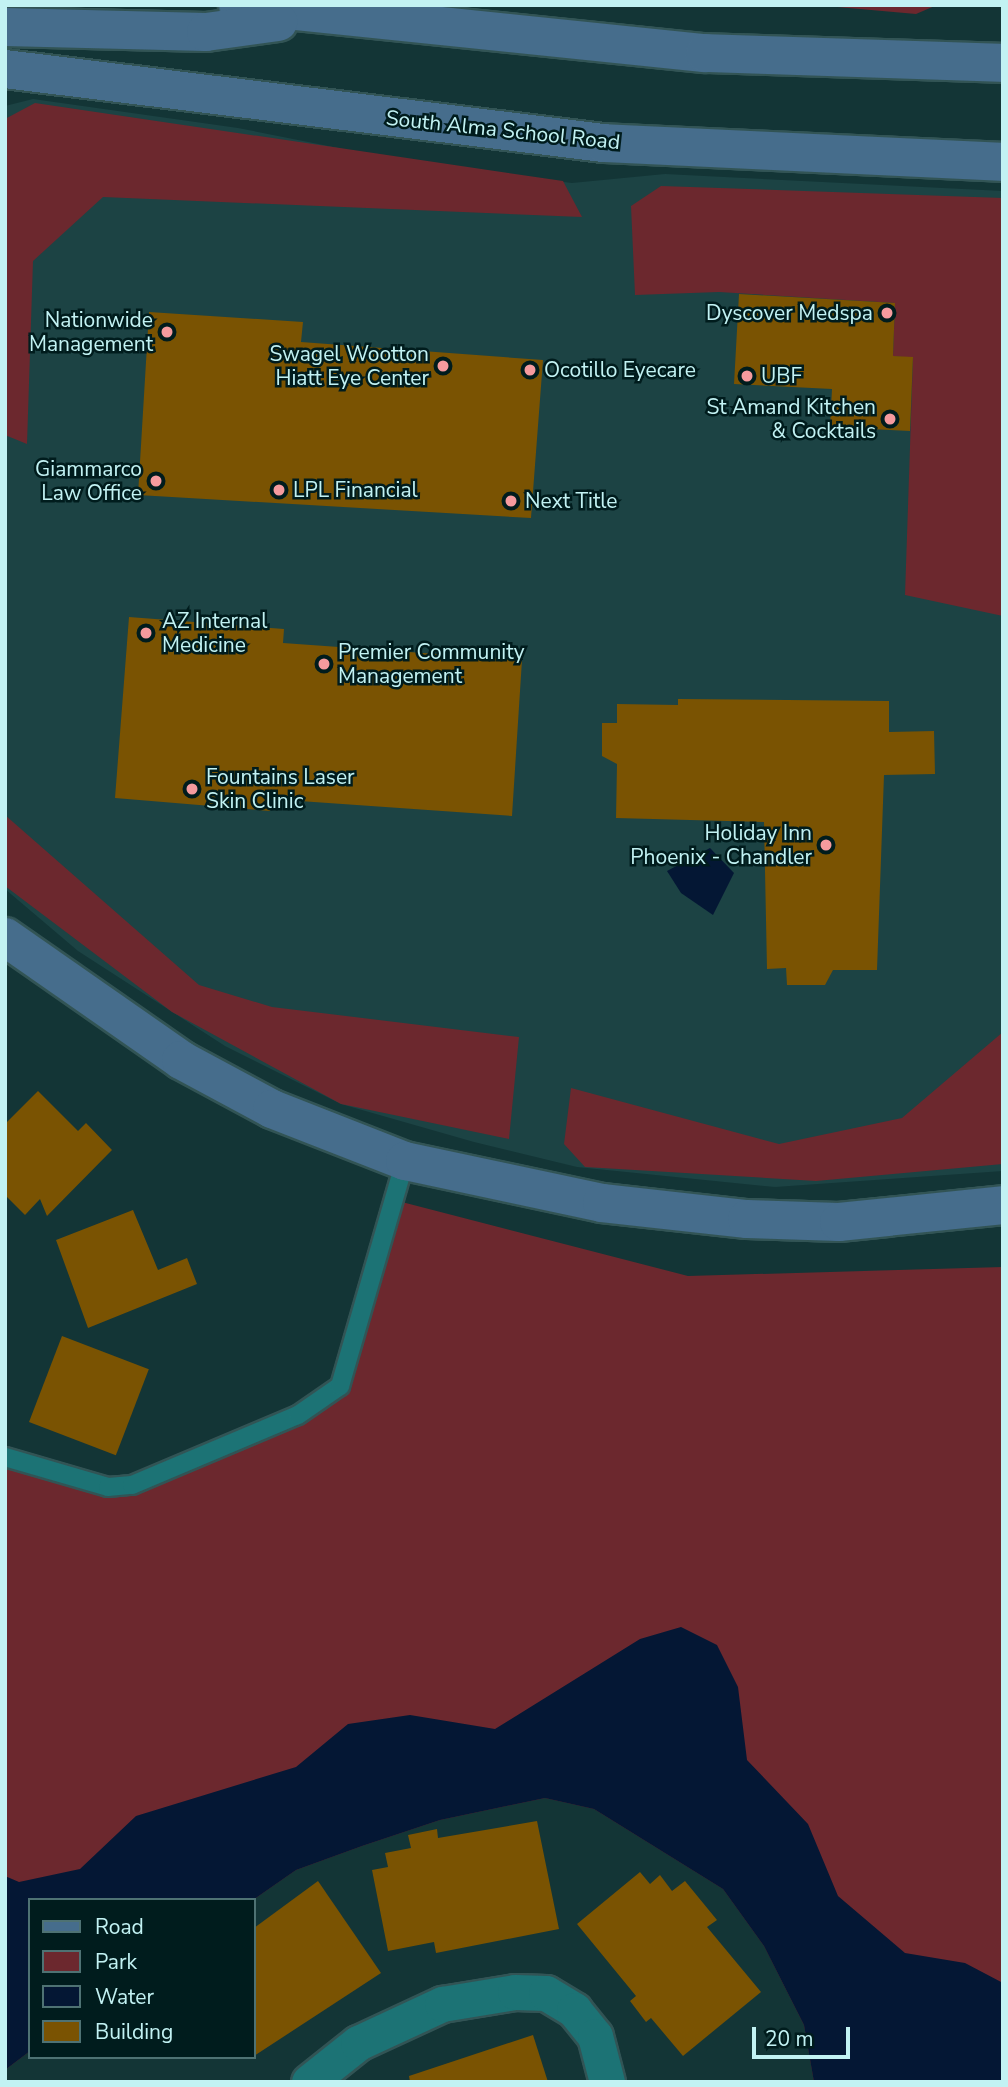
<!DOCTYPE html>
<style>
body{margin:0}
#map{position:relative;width:1008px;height:2087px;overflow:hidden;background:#133536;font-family:"Nunito Sans",sans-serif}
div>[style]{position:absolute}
.built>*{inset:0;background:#1c4344}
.green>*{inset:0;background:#6c282e}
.water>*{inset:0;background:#041734}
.building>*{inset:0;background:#7a5302;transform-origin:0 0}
.roads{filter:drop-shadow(2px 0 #325455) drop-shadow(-2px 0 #325455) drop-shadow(0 2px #325455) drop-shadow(0 -2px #325455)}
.lane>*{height:18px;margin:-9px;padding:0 9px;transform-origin:9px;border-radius:9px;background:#1c7375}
.street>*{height:35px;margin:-17.5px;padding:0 17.5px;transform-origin:17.5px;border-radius:17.5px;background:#1c7375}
.secondary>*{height:38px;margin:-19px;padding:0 19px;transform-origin:19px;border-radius:19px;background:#466d8c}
.dots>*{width:19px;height:19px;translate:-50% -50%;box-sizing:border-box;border:4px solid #001c1d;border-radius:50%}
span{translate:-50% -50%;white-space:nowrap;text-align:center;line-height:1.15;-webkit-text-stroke:5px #001c1d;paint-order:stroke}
.street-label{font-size:21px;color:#c2f2f3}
.poi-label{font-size:21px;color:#c2f2f3}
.right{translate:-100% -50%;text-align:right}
.left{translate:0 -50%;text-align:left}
.frame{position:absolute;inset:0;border:7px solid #c2f2f3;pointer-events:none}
.legend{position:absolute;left:28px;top:1898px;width:228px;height:161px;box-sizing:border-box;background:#001c1d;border:2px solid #4e7273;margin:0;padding:9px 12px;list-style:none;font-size:21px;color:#c2f2f3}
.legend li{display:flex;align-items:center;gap:14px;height:35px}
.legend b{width:35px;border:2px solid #4e7273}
.scale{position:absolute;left:752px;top:2027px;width:98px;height:32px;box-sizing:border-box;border:4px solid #c2f2f3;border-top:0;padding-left:9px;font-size:21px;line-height:24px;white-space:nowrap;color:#c2f2f3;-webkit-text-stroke:5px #001c1d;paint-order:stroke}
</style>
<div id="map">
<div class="built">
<i style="clip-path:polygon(33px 99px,238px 128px,419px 164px,572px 183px,665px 174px,1003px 191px,1003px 1171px,775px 1187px,577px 1167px,474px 1142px,341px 1104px,225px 1046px,78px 951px,5px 889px,5px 106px)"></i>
</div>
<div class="green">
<i style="clip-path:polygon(815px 5px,937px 5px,916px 14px)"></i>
<i style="clip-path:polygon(35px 103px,563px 181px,582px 217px,103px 197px,33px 261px,27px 444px,5px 435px,5px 119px)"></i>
<i style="clip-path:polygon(661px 186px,1003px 198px,1003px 616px,905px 595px,913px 358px,893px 356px,895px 303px,719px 292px,635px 295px,631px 206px)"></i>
<i style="clip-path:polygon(5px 815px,199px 985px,272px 1007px,519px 1037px,509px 1139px,341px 1104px,172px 1012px,5px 886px)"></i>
<i style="clip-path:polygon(1003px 1032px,1003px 1164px,816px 1181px,585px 1167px,564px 1144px,571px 1088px,779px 1144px,902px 1118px)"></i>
<i style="clip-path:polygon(398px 1201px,688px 1276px,1003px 1267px,1003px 2082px,814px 2082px,804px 2025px,764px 1946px,723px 1889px,594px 1809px,545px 1798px,440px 1820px,362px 1846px,296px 1870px,253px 1900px,30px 1900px,30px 2051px,5px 2070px,5px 1449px,136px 1483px,337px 1383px)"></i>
</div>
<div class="water">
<i style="clip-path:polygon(710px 848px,734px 873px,713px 915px,681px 893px,667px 871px)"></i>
<i style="clip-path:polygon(681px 1627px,717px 1645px,738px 1687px,747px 1760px,808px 1824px,838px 1896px,905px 1953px,965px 1963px,1003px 1983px,1003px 2082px,814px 2082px,804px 2025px,764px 1946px,723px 1889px,594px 1809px,545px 1798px,440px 1820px,362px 1846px,296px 1870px,253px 1900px,30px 1900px,30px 2051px,5px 2070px,5px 1876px,19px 1882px,80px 1869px,136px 1816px,296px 1767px,348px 1724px,410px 1715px,495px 1729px,640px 1639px)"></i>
</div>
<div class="building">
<i style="clip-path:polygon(739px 294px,895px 303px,893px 356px,913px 357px,910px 431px,830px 427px,832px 389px,734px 384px)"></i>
<i style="clip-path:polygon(149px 312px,303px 322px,301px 342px,543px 360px,531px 518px,138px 495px)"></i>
<i style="clip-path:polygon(129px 617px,284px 629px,283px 643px,522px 660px,512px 816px,271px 799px,270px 811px,115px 798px)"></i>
<i style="clip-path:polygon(678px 699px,889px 701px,889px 732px,934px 731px,935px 774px,884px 775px,877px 970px,833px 970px,825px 985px,787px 985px,786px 968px,767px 969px,764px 822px,616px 818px,617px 764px,602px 756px,602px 723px,617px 723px,617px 704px,678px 705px)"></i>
<i style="clip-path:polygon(38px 1091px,78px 1131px,86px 1123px,112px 1150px,47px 1216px,40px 1199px,25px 1215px,5px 1195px,5px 1124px)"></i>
<i style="clip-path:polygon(133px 1210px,158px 1270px,187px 1258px,197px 1284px,88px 1328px,56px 1240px)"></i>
<i style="left:62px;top:1336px;width:93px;height:92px;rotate:21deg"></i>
<i style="clip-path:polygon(537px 1821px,559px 1929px,436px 1953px,434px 1942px,388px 1951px,372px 1870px,388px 1867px,385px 1853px,411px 1848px,408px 1835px,437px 1829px,438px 1838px)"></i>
<i style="clip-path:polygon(640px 1872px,650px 1884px,660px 1875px,672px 1891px,685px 1881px,717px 1920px,707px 1927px,761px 1992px,683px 2056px,651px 2018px,646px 2022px,630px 2001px,636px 1996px,577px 1924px)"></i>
<i style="clip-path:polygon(318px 1881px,381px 1973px,254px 2056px,254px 1928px)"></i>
<i style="clip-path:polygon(533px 2035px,548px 2082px,410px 2082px,409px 2076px)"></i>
</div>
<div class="roads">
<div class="lane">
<i style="left:5px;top:1457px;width:107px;rotate:16.2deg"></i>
<i style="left:108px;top:1487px;width:24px;rotate:-5deg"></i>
<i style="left:132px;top:1485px;width:180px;rotate:-22.9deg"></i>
<i style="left:298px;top:1415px;width:51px;rotate:-34.6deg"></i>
<i style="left:340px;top:1386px;width:234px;rotate:-73.9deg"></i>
</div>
<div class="street">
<i style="left:309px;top:2082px;width:63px;rotate:-38.5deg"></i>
<i style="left:358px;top:2043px;width:93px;rotate:-24.9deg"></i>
<i style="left:442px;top:2004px;width:74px;rotate:-9.3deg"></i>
<i style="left:515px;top:1992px;width:31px;rotate:2deg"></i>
<i style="left:546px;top:1993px;width:33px;rotate:31deg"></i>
<i style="left:574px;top:2010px;width:33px;rotate:51deg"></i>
<i style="left:595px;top:2036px;width:48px;rotate:75.4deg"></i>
</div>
<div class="secondary">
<i style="left:238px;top:5px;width:469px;rotate:5.9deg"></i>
<i style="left:705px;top:53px;width:298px;rotate:1.9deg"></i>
<i style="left:5px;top:27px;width:201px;rotate:1.4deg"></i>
<i style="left:206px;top:32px;width:73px;rotate:-7.9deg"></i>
<i style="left:5px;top:69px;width:603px;rotate:7.05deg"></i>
<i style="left:603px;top:143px;width:400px;rotate:2.7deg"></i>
<i style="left:5px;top:937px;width:215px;rotate:34.9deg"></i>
<i style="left:181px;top:1060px;width:103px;rotate:28.3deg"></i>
<i style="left:272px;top:1109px;width:143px;rotate:21.4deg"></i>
<i style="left:405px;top:1161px;width:201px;rotate:12deg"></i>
<i style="left:602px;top:1203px;width:146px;rotate:6.3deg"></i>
<i style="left:747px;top:1219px;width:92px;rotate:1.9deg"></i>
<i style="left:839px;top:1222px;width:165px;rotate:-5.9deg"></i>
</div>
</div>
<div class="dots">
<i style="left:887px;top:313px;background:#f59b9e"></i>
<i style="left:167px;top:332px;background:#f59b9e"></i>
<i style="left:443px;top:366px;background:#f59b9e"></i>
<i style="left:530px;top:370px;background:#f59b9e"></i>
<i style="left:747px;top:376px;background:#f59b9e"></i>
<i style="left:890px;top:419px;background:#f59b9e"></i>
<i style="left:156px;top:481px;background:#f59b9e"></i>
<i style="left:279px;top:490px;background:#f59b9e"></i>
<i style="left:511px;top:501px;background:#f59b9e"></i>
<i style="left:146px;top:633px;background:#f59b9e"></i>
<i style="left:324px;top:664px;background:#f59b9e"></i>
<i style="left:192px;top:789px;background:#f59b9e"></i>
<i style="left:826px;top:845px;background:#f59b9e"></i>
</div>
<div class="street-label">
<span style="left:503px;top:130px;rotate:6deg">South Alma School Road</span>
</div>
<div class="poi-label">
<span class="right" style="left:873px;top:313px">Dyscover Medspa</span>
<span class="right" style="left:153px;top:332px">Nationwide<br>Management</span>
<span class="right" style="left:429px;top:366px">Swagel Wootton<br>Hiatt Eye Center</span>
<span class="left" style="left:544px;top:370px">Ocotillo Eyecare</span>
<span class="left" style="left:761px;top:376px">UBF</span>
<span class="right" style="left:876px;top:419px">St Amand Kitchen<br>&amp; Cocktails</span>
<span class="right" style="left:142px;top:481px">Giammarco<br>Law Office</span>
<span class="left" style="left:293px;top:490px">LPL Financial</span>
<span class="left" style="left:525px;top:501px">Next Title</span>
<span class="left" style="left:162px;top:633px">AZ Internal<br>Medicine</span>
<span class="left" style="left:338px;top:664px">Premier Community<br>Management</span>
<span class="left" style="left:206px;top:789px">Fountains Laser<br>Skin Clinic</span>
<span class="right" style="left:812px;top:845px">Holiday Inn<br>Phoenix - Chandler</span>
</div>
<div class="frame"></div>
<ul class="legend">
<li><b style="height:9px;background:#466d8c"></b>Road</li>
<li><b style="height:19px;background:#6c282e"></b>Park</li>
<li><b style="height:19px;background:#041734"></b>Water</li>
<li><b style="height:19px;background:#7a5302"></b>Building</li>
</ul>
<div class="scale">20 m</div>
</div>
